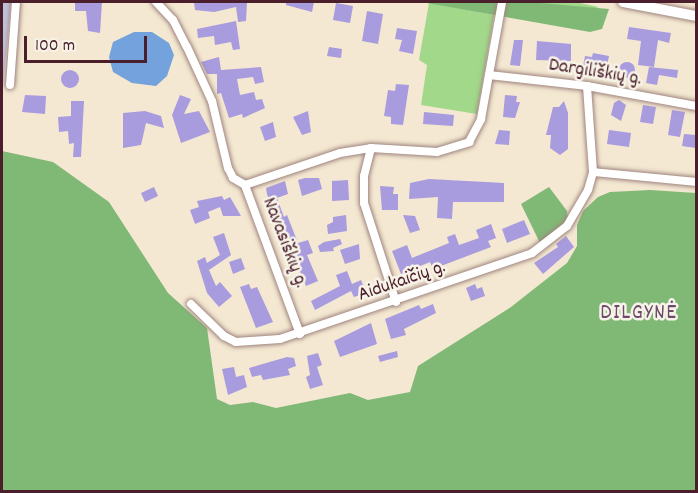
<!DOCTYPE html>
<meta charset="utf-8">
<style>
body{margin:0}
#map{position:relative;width:698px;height:493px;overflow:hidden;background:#f4e8d2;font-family:Dekko,sans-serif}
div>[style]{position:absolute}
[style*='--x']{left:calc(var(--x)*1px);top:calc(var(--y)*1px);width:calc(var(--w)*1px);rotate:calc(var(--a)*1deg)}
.industrial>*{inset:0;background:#c0c2dd}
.green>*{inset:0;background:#a1d88a}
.forest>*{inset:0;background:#80b876}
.water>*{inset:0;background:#73a2dc}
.building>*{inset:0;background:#a89bde}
.round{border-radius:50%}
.roads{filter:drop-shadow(0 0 2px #9f847e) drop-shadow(0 0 2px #9f847e)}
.minor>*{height:8px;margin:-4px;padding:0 4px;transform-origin:4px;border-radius:4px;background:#fff}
.major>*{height:10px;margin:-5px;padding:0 5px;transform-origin:5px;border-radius:5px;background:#fff}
span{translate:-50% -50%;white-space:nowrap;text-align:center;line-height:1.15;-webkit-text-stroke:5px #f7f3e8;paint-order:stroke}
.street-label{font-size:20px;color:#4a1f2b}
.quarter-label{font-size:22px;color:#6b4a6a;letter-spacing:1.5px}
.frame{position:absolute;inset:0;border:3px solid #4a1f2b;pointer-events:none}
.scale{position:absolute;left:24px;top:36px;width:123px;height:27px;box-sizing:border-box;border:3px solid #4a1f2b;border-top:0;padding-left:8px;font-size:18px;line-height:21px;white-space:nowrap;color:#4a1f2b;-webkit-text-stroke:4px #f7f3e8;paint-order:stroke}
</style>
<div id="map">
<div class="industrial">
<i style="clip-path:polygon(2px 2px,11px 2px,3px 86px,2px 86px)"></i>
</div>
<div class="green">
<i style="clip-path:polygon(529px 2px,575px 2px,599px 7px,591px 10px)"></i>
<i style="clip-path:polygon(429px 3px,494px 15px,477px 114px,421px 105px,427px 65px,419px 60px)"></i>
</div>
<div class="forest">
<i style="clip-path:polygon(421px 2px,529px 2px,609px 9px,602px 29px,590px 32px)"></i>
<i style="clip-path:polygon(2px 151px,53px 162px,109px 202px,168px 293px,207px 328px,217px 399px,230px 405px,253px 402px,276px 408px,350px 393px,368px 400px,410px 392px,418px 366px,511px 307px,567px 263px,577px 246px,577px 225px,583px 211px,598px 197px,610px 192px,650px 190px,696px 193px,696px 491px,2px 491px)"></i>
<i style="clip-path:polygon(549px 187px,567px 211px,568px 219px,540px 243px,521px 204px)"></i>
</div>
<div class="water">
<i style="clip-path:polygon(134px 32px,152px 32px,169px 43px,174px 55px,167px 76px,156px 86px,132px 83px,113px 72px,109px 57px,113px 42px)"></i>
</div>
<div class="building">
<i style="clip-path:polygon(75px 2px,102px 2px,100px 33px,88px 31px,86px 11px,75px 11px)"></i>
<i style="clip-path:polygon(194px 2px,247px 2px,246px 21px,238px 22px,236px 7px,214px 12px,195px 10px)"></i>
<i style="clip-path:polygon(286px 2px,314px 2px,312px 12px,286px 5px)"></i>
<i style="clip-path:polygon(336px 3px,353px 6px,350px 23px,333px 20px)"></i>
<i style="clip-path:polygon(367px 11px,383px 14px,378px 44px,362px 41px)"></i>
<i style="clip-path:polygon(236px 21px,240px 49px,233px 50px,231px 42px,215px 45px,214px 36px,198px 38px,197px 29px)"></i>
<i style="clip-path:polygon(629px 27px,671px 33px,669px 43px,658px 40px,654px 67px,638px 65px,641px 41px,627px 39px)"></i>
<i style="clip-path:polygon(397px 28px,417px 31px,413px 54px,399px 51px,402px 40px,395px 39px)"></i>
<i style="clip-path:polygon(514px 40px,523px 40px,520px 66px,510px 65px)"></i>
<i style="clip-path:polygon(537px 41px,571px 44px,571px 61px,536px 60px)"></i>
<i style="clip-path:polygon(329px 47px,342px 49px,341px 58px,327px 56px)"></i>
<i style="clip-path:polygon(593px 53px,609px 56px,606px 70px,592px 67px,591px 72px,582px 71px,585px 56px,592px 57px)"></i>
<i style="clip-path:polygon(219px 57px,221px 70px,261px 67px,264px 82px,255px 84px,253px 77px,237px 79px,240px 95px,254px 92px,256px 100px,262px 99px,265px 108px,243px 118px,242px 114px,229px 118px,221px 93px,217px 94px,217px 74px,207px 74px,201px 62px)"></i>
<i class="round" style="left:619px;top:62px;width:16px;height:16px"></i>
<i style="clip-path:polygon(649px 67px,678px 70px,677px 78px,659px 75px,657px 85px,646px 83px)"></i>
<i class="round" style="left:61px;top:70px;width:18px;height:18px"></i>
<i style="clip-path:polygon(396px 84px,409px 85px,403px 125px,391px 124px,391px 117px,384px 116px,388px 90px,395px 91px)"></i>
<i style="clip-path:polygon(25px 95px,46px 96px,45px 114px,22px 112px)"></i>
<i style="clip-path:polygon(180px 95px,191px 99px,184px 114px,199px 111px,210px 132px,181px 143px,172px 115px)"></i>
<i style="clip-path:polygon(505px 95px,517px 96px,516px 102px,520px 102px,515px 118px,503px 117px)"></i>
<i style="clip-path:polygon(619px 100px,626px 105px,621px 121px,611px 115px,614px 103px)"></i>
<i style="clip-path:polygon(71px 101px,84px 101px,81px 157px,73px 157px,74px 143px,69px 144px,68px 131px,59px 132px,58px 117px,71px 116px)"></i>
<i style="clip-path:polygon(564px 101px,568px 113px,568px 149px,560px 155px,550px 148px,551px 135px,546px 135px,553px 107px,559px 107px)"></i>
<i style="clip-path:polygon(643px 105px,656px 107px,653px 124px,640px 122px)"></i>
<i style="clip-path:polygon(672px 110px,685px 112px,680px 137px,668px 135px)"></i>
<i style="clip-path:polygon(145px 111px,161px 116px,164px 128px,146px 123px,141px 145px,123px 148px,123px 113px)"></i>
<i style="clip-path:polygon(308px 111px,311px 132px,302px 135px,293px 117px)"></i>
<i style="clip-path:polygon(424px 112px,454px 115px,453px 126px,423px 124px)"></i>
<i style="clip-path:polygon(273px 122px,276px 137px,265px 141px,260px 127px)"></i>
<i style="clip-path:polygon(499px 130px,510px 131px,509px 145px,495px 144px)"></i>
<i style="clip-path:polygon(609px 130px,631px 133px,629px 147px,607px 144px)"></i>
<i style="clip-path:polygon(684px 134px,696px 135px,696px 148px,682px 146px)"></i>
<i style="clip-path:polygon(305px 178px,319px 178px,322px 189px,302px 196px,298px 180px)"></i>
<i style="clip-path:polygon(429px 179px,504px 183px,504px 202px,453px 202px,452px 219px,437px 218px,438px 197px,409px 199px,410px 183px)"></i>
<i style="clip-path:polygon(348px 180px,349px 200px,332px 201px,332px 181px)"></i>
<i style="clip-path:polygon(285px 181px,288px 194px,277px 198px,284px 217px,287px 215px,298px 243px,308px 240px,313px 253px,307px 255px,318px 281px,306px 286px,295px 259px,290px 261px,267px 194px,266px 188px)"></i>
<i style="clip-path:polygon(380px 186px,394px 187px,393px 194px,398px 194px,398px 210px,382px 210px)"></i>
<i style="clip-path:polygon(154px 187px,158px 196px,145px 202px,141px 193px)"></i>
<i style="clip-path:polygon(222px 196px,224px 200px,230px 197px,241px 216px,223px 216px,220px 207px,208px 212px,210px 218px,195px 224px,190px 210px,199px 207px,197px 201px)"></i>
<i style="clip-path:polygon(346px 215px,347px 231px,328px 234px,327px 225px,333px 222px,333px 217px)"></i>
<i style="clip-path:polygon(403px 215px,415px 216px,420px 230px,410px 233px)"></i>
<i style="clip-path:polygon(524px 220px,530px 234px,507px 243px,502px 229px)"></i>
<i style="clip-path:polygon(491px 224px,496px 238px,488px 241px,491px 247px,433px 269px,430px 262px,401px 274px,392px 251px,407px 245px,412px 258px,449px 243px,447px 237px,455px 234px,459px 245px,479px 238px,476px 230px)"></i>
<i style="clip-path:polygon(224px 233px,231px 255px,209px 270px,216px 286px,220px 282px,232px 296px,219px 307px,207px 293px,197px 261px,205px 257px,207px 263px,220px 255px,213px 237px)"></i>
<i style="clip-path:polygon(566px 236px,574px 247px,543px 274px,534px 263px,558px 247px,556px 244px)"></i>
<i style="clip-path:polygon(340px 239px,342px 244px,333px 248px,334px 251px,320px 252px,318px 246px,324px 242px)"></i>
<i style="clip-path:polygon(359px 244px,360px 259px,345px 264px,340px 250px)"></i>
<i style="clip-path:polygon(241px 258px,245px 269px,233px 274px,229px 262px)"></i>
<i style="clip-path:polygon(347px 271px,352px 284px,361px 280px,366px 293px,354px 297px,351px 291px,315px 310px,311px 301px,340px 286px,336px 275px)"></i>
<i style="clip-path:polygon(249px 284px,251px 289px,257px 287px,273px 322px,256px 328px,240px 287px)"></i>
<i style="clip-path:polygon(475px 284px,477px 289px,482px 287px,485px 296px,471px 301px,466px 288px)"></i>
<i style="clip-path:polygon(433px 304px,436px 313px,404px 329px,406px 335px,391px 339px,385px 319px,419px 305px,421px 309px)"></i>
<i style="clip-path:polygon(371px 323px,377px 344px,340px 357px,334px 341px)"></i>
<i style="clip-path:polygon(397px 351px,398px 357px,380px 362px,378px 356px)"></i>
<i style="clip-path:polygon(318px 353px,322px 365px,317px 367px,323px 385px,310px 389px,306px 377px,310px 375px,307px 356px)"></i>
<i style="clip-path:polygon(287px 357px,294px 358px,296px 366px,288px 369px,290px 375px,263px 380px,261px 375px,252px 377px,249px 368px)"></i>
<i style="clip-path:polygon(234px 367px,236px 377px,244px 375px,247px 387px,228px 395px,222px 369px)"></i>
</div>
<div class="roads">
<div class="minor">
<i style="--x:156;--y:2;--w:25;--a:47"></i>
<i style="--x:173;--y:20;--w:30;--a:63"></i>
<i style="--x:187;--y:47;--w:60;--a:65.2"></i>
<i style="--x:212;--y:101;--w:69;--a:76.6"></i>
<i style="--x:228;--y:168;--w:11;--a:63"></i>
<i style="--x:233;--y:178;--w:14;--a:30"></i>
<i style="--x:489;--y:75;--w:99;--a:6.4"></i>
<i style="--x:587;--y:86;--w:111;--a:10.4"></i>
<i style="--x:10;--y:85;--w:83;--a:-85.9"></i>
<i style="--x:371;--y:148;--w:29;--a:104"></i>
<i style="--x:364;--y:176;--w:27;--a:90"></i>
<i style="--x:364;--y:203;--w:104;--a:72.1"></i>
<i style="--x:593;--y:172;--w:103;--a:5.5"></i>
<i style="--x:191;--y:304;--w:46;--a:44.1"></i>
<i style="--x:224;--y:336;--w:13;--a:27"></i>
<i style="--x:236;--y:342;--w:44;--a:-3.9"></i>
<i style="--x:280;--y:339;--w:266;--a:-18.8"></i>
<i style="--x:532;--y:253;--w:44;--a:-37.6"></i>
<i style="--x:567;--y:226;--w:42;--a:-59.7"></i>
<i style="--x:588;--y:190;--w:19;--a:-74"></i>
<i style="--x:593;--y:172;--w:86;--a:-94"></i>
<i style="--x:300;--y:334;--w:159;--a:-110.3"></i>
<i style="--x:245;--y:185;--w:100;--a:-18.6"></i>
<i style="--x:340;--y:153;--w:31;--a:-9"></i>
<i style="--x:371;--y:148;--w:66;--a:3.5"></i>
<i style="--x:437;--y:152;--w:34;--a:-17"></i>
<i style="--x:469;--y:142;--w:26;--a:-62"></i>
<i style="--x:481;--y:119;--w:119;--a:-79.8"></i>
</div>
<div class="major">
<i style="--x:623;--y:2;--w:74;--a:10.9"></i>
</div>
</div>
<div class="street-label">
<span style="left:595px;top:73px;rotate:9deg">Dargiliškių g.</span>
<span style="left:284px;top:243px;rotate:69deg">Navasiškių g.</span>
<span style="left:402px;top:282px;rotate:-19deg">Aidukaičių g.</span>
</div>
<div class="quarter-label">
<span style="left:639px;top:314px">DILGYNĖ</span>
</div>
<div class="frame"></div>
<div class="scale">100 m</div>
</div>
